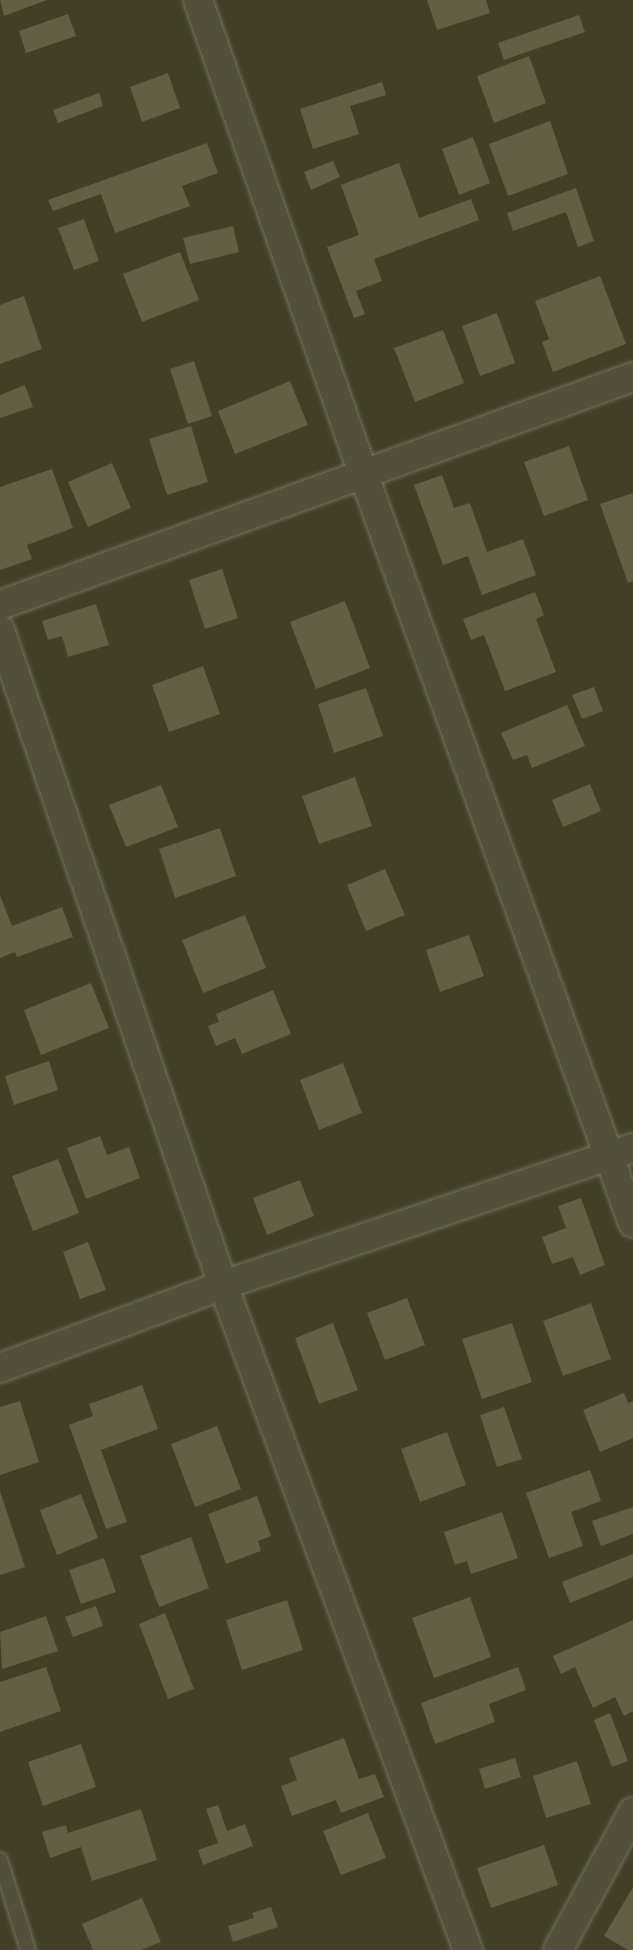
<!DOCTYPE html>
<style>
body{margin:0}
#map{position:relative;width:633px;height:1950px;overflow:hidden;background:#423f28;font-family:"PT Sans",sans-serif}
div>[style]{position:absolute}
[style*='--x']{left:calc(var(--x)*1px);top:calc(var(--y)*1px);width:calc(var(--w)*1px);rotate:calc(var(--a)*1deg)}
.building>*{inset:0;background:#615f44}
.roads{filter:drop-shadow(0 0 2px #72705d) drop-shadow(0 0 2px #72705d)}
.service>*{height:14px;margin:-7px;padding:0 7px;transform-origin:7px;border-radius:7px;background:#52503c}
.minor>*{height:28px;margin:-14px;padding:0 14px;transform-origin:14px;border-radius:14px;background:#52503c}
span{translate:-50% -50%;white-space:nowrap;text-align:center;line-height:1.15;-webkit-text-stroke:5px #373521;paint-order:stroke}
</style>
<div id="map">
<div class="building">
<i style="clip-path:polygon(0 0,47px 0,4px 16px)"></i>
<i style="clip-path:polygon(427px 0,486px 0,490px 13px,437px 30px)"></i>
<i style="clip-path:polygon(68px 14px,76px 36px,26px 53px,19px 31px)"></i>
<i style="clip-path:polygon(579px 15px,585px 32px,504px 60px,498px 43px)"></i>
<i style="clip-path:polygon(529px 56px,546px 103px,494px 123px,477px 76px)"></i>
<i style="clip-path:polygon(168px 73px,180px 108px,142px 122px,130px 87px)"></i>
<i style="clip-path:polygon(382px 82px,386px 95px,350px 106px,359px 134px,313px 149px,300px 109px)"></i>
<i style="clip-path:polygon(99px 93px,103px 106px,58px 123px,53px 110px)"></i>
<i style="clip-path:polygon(550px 121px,568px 174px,508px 196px,489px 144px)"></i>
<i style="clip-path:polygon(473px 137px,490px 183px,459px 195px,442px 149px)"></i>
<i style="clip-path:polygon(207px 143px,218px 173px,182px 186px,190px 206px,115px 233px,101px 194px,53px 211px,48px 200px)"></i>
<i style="clip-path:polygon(333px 161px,340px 177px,311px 190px,304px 172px)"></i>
<i style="clip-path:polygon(399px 163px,419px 218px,471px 199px,479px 220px,374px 259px,382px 281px,356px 291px,365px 314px,354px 318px,327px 247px,359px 235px,341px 185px)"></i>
<i style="clip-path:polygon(576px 188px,594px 241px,578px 247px,566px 212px,513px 231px,507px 213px)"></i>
<i style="clip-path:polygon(84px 219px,99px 261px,74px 270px,58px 228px)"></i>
<i style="clip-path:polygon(233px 226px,239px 252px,190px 264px,183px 238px)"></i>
<i style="clip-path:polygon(180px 252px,199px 300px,142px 322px,123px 274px)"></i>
<i style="clip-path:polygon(600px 276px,626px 344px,553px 372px,542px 342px,549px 339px,535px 301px)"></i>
<i style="clip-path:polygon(24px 296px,42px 349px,0 364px,0 305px)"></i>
<i style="clip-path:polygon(497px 313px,515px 363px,480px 376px,462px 326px)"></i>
<i style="clip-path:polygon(443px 330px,464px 383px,415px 402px,394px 348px)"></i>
<i style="clip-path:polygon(194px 361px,212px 416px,188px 424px,170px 369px)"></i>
<i style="clip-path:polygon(290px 381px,308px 425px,235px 454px,218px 411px)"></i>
<i style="clip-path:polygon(25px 385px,33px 407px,0 418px,0 395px)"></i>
<i style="clip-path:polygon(191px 426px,208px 482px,167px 495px,149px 439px)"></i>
<i style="clip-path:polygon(569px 446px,588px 500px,544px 516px,524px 462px)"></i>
<i style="clip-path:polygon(112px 463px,131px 508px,88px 527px,68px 482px)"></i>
<i style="clip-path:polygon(52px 469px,73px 528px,27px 545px,32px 559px,0 570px,0 487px)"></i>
<i style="clip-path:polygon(442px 475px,454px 508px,470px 503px,487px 552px,523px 539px,536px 575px,482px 595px,468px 556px,443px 565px,414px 485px)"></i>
<i style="clip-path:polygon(633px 493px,633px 581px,628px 583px,600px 504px)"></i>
<i style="clip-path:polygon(222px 569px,238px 618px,205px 629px,189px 580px)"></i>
<i style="clip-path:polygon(535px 592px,544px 615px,536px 619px,556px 672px,505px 691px,484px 635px,471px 640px,463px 619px)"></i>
<i style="clip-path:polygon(345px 601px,370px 668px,316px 689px,290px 622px)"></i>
<i style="clip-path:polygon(96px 604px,109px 645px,68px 657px,62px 636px,48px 640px,42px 621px)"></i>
<i style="clip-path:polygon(203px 666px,220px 714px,169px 732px,152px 685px)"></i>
<i style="clip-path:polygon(594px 687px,603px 711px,582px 719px,572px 695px)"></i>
<i style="clip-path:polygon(366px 688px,383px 736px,334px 753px,318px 704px)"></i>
<i style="clip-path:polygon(567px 705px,585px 746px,532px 768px,527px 755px,513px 760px,501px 733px)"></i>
<i style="clip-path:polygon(355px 777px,372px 826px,319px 844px,302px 796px)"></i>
<i style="clip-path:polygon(590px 784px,601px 811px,563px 827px,552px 800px)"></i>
<i style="clip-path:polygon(161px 785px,178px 827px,126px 847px,109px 805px)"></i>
<i style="clip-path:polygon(220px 828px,236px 876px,175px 898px,159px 849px)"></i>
<i style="clip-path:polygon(385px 869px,405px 915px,366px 931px,347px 885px)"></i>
<i style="clip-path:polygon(0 895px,12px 926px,62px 907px,73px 937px,17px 957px,15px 952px,0 958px)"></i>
<i style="clip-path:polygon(245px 915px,266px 968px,203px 993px,182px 940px)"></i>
<i style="clip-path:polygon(469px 935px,484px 976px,440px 992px,426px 950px)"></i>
<i style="clip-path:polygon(91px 983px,109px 1028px,41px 1055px,24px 1010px)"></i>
<i style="clip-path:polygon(273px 990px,291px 1034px,242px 1054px,235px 1038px,216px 1046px,208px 1026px,219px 1022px,216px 1014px)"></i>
<i style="clip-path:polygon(49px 1061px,58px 1090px,14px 1105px,5px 1076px)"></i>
<i style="clip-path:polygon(343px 1063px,362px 1113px,319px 1130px,300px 1080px)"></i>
<i style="clip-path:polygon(100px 1136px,107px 1155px,129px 1147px,140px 1178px,86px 1199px,67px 1148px)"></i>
<i style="clip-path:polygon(58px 1159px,79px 1213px,33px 1231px,12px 1176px)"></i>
<i style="clip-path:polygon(300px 1180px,314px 1216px,267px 1235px,253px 1198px)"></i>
<i style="clip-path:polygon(581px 1198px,605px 1265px,580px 1275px,573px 1257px,552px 1264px,542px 1237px,566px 1228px,558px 1206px)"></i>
<i style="clip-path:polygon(88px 1242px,106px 1290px,80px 1299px,63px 1252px)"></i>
<i style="clip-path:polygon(407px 1298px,425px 1345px,385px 1360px,367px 1313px)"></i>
<i style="clip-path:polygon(591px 1303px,611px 1359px,563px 1376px,543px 1321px)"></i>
<i style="clip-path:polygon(333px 1323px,358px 1390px,319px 1404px,295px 1338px)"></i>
<i style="clip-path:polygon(512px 1323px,532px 1382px,482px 1399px,462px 1339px)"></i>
<i style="clip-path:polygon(142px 1385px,158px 1429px,101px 1450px,127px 1522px,106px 1529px,69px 1425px,93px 1416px,89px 1404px)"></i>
<i style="clip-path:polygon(624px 1393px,628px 1403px,633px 1401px,633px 1438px,600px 1452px,583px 1410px)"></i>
<i style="clip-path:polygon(20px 1401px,39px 1462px,0 1475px,0 1407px)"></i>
<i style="clip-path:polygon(504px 1407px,522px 1459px,497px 1467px,480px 1415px)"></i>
<i style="clip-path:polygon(217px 1426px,241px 1489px,195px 1507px,171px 1444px)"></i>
<i style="clip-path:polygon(447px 1432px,466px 1485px,420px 1502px,401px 1449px)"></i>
<i style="clip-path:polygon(590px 1470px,601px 1501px,571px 1512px,583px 1546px,549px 1558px,526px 1493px)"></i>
<i style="clip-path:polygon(0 1491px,25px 1567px,0 1575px)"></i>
<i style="clip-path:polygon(81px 1494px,98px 1538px,57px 1555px,40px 1510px)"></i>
<i style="clip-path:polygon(257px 1496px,271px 1536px,258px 1541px,261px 1551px,226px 1564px,208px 1514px)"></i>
<i style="clip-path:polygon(633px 1507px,633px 1534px,601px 1546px,592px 1521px)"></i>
<i style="clip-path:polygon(502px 1512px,518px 1558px,471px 1574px,467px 1561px,455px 1565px,444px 1532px)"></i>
<i style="clip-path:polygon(191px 1537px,209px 1588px,159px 1607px,140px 1556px)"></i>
<i style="clip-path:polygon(633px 1554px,633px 1577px,570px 1603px,562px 1582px)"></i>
<i style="clip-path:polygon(104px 1558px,116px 1592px,81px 1604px,69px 1570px)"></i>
<i style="clip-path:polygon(470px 1597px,491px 1657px,434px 1678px,412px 1618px)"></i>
<i style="clip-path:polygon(287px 1600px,303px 1650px,242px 1670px,226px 1620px)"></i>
<i style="clip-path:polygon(96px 1606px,103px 1626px,73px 1637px,65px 1617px)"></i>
<i style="clip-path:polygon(165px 1613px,194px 1689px,168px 1699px,139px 1624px)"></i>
<i style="clip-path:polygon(46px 1616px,58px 1651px,2px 1669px,0 1632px)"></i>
<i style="clip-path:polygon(633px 1620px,633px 1711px,624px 1716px,615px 1697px,593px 1708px,575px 1667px,561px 1674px,553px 1656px)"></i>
<i style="clip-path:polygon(46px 1667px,61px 1711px,0 1732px,0 1682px)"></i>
<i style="clip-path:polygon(518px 1667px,526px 1690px,489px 1704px,495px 1722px,435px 1744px,421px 1703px)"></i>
<i style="clip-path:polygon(610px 1713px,628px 1761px,612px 1767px,594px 1720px)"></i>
<i style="clip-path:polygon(344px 1738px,359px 1779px,375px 1774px,384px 1797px,341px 1813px,336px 1800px,292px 1816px,281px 1786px,297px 1780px,289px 1758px)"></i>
<i style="clip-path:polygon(81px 1744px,96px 1787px,43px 1806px,28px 1762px)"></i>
<i style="clip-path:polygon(515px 1758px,521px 1777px,485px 1789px,479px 1769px)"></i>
<i style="clip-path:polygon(577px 1761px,591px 1804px,546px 1818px,533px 1776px)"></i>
<i style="clip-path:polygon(218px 1805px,227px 1831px,245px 1824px,253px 1846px,203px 1865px,198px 1850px,218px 1843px,206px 1809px)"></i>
<i style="clip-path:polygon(141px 1809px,157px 1860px,92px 1881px,81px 1847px,50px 1858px,42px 1832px,66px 1825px,68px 1833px)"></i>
<i style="clip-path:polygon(368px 1813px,386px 1858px,341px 1875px,323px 1831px)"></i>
<i style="clip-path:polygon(544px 1845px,558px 1885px,491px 1908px,477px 1868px)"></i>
<i style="clip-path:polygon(633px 1887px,633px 1950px,628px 1950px,604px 1936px)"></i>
<i style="clip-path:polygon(142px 1898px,161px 1942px,141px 1950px,93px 1950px,82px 1924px)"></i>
<i style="clip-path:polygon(271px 1907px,278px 1927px,233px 1942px,228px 1926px,254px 1918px,252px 1913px)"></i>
</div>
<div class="roads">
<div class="service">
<i style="--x:0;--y:1860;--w:94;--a:72.7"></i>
</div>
<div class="minor">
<i style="--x:198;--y:0;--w:504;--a:70.77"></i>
<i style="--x:364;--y:476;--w:794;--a:70.2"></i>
<i style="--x:0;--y:605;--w:673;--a:-19.81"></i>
<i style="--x:0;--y:630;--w:692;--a:71.2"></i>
<i style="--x:223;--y:1285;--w:709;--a:69.78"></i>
<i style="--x:0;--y:1368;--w:238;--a:-20.4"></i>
<i style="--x:223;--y:1285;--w:432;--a:-18.5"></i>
<i style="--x:558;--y:1950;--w:157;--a:-61.5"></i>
</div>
</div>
</div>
